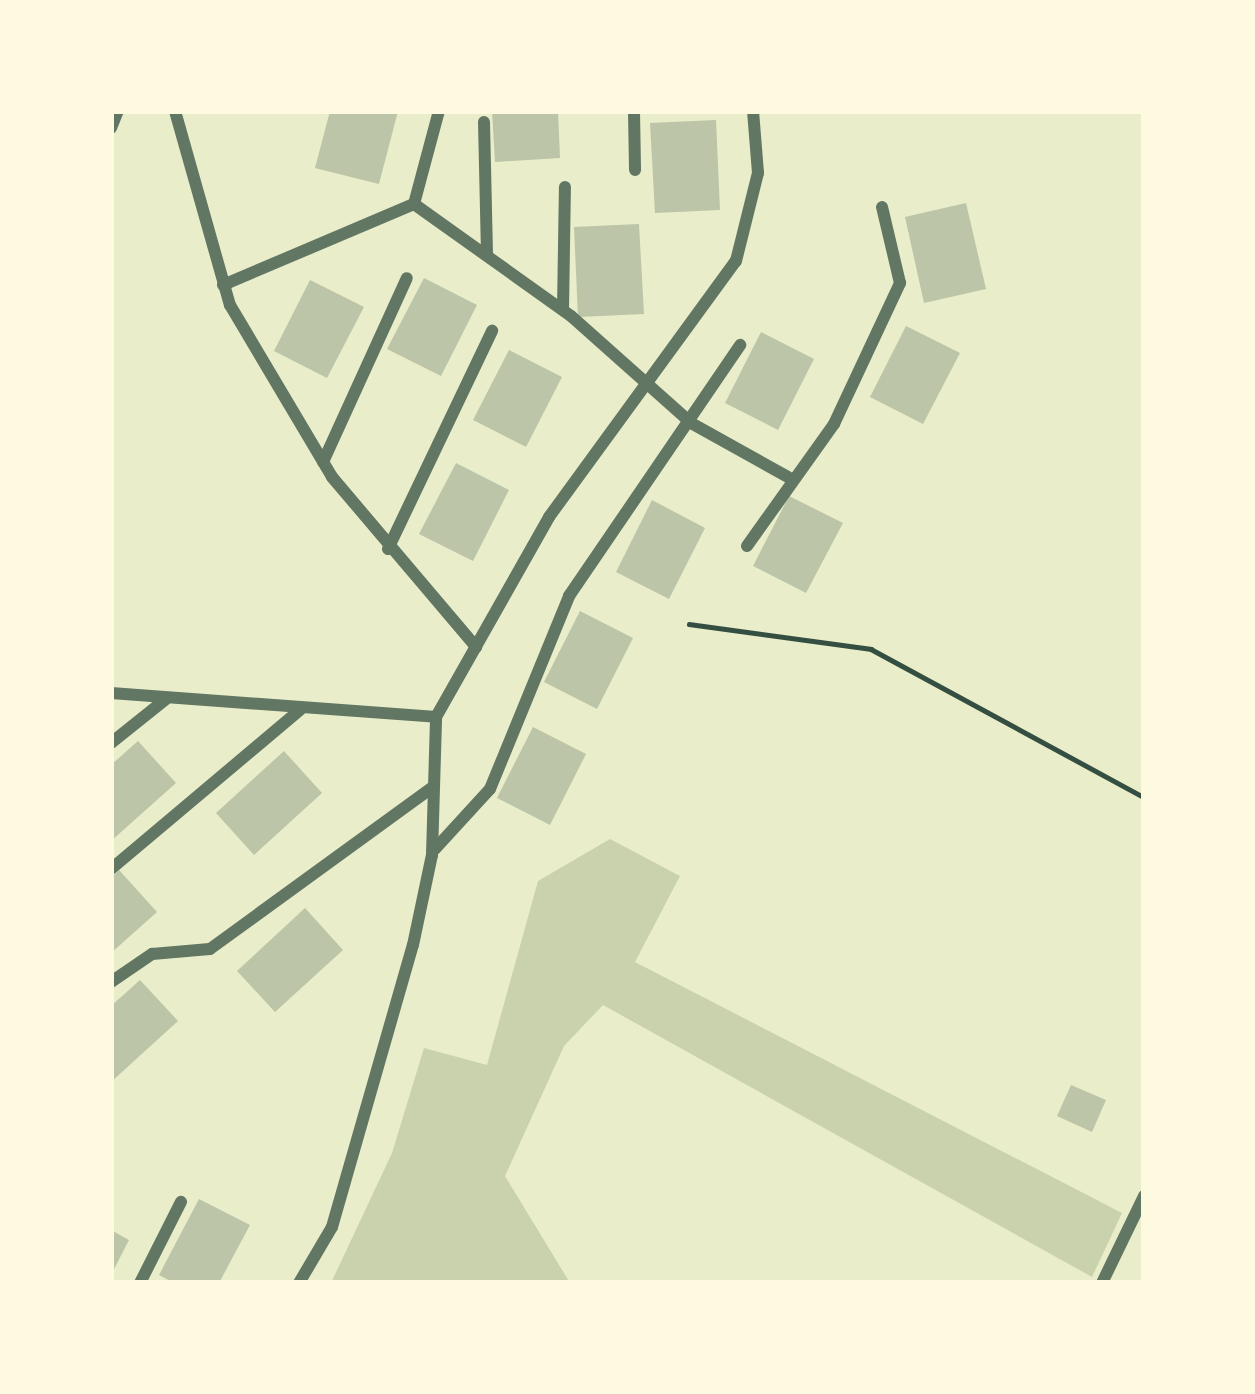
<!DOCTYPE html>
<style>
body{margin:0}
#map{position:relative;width:1255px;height:1394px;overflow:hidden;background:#e9edc9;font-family:"Titillium Web",sans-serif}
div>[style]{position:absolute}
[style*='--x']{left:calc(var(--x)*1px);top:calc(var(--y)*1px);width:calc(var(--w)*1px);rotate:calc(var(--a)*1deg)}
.green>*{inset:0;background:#cad2ad}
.building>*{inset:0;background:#bcc5a7}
.path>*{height:4.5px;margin:-2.25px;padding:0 2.25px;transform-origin:2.25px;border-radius:2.25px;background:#344e41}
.minor>*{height:12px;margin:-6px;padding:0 6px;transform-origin:6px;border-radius:6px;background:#617663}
span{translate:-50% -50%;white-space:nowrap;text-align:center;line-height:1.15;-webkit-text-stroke:9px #fefae0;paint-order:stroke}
.frame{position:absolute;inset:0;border:114px solid #fefae0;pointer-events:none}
</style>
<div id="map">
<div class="green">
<i style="clip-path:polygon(610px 839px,680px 876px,635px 962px,1122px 1213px,1092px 1277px,603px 1005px,564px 1046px,505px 1176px,570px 1283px,331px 1283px,392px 1153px,424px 1048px,487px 1065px,538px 881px)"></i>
</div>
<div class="building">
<i style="clip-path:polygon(330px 111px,398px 111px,379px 184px,315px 168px)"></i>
<i style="clip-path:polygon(492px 111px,558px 111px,560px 158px,495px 162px)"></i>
<i style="clip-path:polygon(716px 120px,720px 210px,655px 213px,650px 123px)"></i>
<i style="clip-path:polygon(966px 203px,986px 289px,924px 303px,905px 217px)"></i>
<i style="clip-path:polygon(639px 224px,644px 314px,578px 317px,574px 227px)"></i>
<i style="clip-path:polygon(424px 278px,477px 305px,441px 376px,387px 349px)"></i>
<i style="clip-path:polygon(310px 280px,364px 307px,327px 378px,274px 351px)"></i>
<i style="clip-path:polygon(906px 326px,960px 353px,923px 424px,870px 397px)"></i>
<i style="clip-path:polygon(761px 332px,814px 359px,778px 430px,725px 403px)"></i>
<i style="clip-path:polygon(509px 350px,562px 377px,526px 447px,473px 420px)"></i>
<i style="clip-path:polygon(456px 463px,509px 490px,473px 561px,419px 534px)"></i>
<i style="clip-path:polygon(789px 496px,843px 523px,806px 593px,753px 566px)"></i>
<i style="clip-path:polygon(652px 500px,705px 528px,669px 599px,616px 572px)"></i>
<i style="clip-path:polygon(580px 611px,633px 638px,597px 709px,544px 682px)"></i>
<i style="clip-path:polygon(533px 727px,586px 754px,550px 825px,497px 798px)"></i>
<i style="clip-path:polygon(138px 741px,176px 783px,111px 841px,111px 765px)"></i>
<i style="clip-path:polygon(284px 751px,322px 793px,254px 855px,216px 813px)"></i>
<i style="clip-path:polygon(119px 870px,157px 912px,111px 953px,111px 878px)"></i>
<i style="clip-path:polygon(305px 908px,343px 950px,275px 1012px,237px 971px)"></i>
<i style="clip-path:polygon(140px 980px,178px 1021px,111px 1082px,111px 1006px)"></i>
<i style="clip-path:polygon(1071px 1085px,1106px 1100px,1092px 1132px,1057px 1116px)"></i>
<i style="clip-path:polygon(199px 1199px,250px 1225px,219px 1283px,174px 1283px,159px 1275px)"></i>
<i style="clip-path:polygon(111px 1230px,129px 1240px,111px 1275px)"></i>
</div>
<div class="path">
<i style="--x:689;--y:624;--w:184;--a:7.8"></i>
<i style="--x:871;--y:649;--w:311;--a:28.5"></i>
</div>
<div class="minor">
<i style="--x:175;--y:111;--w:202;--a:74.2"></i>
<i style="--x:230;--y:305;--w:200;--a:59.3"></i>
<i style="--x:332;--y:477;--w:223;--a:49.7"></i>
<i style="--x:634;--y:111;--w:59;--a:89"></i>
<i style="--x:484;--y:122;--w:131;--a:88.7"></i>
<i style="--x:111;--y:128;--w:18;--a:-68"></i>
<i style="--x:414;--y:204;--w:193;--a:35.5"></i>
<i style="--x:571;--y:316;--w:161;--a:41.7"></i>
<i style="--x:691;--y:423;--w:111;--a:29.1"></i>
<i style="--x:223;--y:285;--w:207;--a:-23"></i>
<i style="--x:414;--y:204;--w:96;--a:-75"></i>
<i style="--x:563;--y:310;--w:123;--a:-89.1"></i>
<i style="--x:323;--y:462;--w:202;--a:-65.5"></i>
<i style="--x:747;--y:546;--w:150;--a:-54.5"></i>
<i style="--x:834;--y:424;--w:156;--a:-64.9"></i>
<i style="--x:900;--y:283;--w:78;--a:-103.3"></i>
<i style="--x:388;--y:549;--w:242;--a:-64.5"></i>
<i style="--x:111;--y:693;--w:326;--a:4.2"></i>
<i style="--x:111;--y:743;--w:70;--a:-38.7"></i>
<i style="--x:435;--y:849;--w:81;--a:-47.5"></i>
<i style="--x:490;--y:789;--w:209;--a:-67.7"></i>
<i style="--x:569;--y:596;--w:304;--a:-55.7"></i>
<i style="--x:111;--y:869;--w:247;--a:-40.1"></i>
<i style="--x:111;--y:982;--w:50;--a:-34.3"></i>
<i style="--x:152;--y:954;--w:58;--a:-4.9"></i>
<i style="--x:210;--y:949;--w:277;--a:-36"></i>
<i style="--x:140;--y:1283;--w:91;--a:-63.2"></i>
<i style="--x:299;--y:1283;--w:65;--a:-59.5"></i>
<i style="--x:332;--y:1227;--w:293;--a:-74"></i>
<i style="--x:413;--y:945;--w:92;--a:-78.1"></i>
<i style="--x:432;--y:855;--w:138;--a:-88.3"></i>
<i style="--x:436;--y:717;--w:230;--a:-60.5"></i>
<i style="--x:549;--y:517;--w:317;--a:-53.9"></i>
<i style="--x:736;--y:261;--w:91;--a:-76"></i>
<i style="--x:758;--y:173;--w:62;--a:-94.6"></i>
<i style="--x:1102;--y:1283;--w:97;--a:-64.2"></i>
</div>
<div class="frame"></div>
</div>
